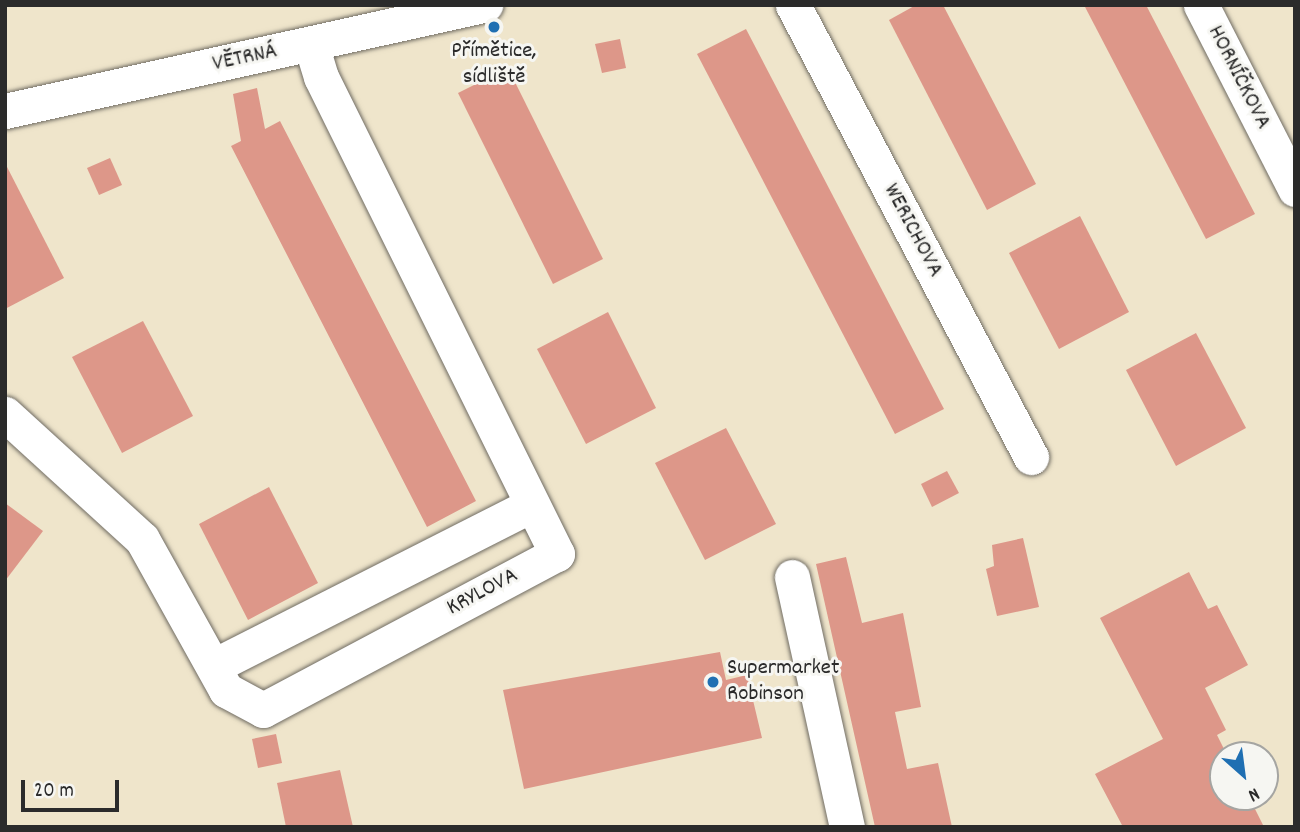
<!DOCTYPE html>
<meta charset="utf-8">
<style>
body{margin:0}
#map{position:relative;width:1300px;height:832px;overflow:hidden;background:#efe5cb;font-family:Dekko,sans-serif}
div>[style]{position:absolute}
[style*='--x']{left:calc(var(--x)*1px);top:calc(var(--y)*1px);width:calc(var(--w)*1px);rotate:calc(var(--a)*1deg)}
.building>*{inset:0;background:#dd9789}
.roads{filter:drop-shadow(0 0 2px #706c63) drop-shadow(0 0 2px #706c63)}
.street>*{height:35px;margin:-17.5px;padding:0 17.5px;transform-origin:17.5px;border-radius:17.5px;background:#fff}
.dots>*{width:19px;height:19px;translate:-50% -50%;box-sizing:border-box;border:4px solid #f6f6f2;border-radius:50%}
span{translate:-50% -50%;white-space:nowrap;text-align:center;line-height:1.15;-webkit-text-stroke:6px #f6f6f2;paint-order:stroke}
.poi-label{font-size:23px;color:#2b2b2b}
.left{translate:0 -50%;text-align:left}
.street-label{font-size:23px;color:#2b2b2b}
.frame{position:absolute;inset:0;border:7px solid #2b2b2b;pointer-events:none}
.north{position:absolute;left:1209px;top:741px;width:70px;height:70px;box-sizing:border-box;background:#f6f6f2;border:2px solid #a5a5a2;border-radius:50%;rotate:152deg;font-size:19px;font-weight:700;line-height:28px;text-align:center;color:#2b2b2b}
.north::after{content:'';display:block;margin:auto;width:24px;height:32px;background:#1f6fb2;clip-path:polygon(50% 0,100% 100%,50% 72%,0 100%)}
.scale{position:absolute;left:21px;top:780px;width:98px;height:32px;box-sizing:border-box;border:4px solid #2b2b2b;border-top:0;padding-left:9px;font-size:21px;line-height:24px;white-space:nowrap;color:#2b2b2b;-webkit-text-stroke:5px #f6f6f2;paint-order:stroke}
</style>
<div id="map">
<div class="building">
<i style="clip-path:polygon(916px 5px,943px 5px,1036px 184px,987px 210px,889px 20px)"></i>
<i style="clip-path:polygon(1084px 5px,1146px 5px,1255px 214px,1206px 239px)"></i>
<i style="clip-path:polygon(746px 29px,944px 409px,895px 434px,697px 54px)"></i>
<i style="clip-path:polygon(620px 39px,626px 68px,602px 73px,595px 44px)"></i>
<i style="clip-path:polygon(508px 68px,603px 259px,553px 284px,458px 93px)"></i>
<i style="clip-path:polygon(257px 88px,265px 129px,280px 121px,476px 501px,427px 527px,231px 146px,241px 141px,233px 94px)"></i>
<i style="clip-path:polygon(110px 158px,122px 185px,99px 195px,87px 168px)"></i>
<i style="clip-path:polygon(5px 163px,64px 278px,5px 309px)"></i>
<i style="clip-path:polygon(1080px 216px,1129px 312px,1059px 349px,1009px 253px)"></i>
<i style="clip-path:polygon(608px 312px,656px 408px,586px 444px,537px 349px)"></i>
<i style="clip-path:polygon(143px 321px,193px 416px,122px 453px,72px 357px)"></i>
<i style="clip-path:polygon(1196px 333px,1246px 428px,1176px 466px,1126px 370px)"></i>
<i style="clip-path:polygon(726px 428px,776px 524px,705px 560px,655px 463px)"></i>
<i style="clip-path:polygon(947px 471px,959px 493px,932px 507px,921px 484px)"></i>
<i style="clip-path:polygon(269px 487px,318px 583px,248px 620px,199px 524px)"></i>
<i style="clip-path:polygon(5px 503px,43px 531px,5px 581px)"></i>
<i style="clip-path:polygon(1023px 538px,1039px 607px,997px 616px,986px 569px,994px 566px,992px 545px)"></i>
<i style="clip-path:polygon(846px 557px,862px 623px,903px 613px,921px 707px,895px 712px,907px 769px,938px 763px,952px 827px,875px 827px,816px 564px)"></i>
<i style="clip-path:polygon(1189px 572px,1208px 609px,1217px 605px,1248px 665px,1205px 688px,1226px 730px,1217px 735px,1227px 755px,1223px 797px,1249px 797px,1264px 827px,1123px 827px,1095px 774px,1163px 739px,1100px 618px)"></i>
<i style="clip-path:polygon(720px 652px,726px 680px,747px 675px,762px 738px,524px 789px,503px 690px)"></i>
<i style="clip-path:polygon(276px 734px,282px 763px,258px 768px,252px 739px)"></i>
<i style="clip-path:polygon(340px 770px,353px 827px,286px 827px,277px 783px)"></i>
</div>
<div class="roads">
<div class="street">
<i style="--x:793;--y:5;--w:511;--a:62.23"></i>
<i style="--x:1201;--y:5;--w:207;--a:62.9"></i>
<i style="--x:5;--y:111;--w:492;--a:-12.5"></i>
<i style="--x:5;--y:414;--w:185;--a:42.4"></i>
<i style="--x:142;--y:539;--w:173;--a:60.9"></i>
<i style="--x:226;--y:690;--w:42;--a:28.4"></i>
<i style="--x:263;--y:710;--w:333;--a:-28"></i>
<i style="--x:557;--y:554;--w:532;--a:-116.32"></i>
<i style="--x:321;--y:77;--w:34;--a:-107"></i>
<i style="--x:792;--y:577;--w:256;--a:77.6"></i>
<i style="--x:214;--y:666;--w:356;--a:-26.9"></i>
</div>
</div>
<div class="dots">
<i style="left:494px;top:27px;background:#1f6fb2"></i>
<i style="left:713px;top:682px;background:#1f6fb2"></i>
</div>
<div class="poi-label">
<span style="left:494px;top:65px">Přímětice,<br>sídliště</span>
<span class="left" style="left:727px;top:682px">Supermarket<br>Robinson</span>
</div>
<div class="street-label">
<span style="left:245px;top:59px;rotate:-12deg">VĚTRNÁ</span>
<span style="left:1238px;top:78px;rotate:63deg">HORNÍČKOVA</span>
<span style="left:912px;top:231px;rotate:62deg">WERICHOVA</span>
<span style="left:483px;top:593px;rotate:-28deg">KRYLOVA</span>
</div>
<div class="frame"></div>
<div class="north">N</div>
<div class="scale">20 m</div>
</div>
